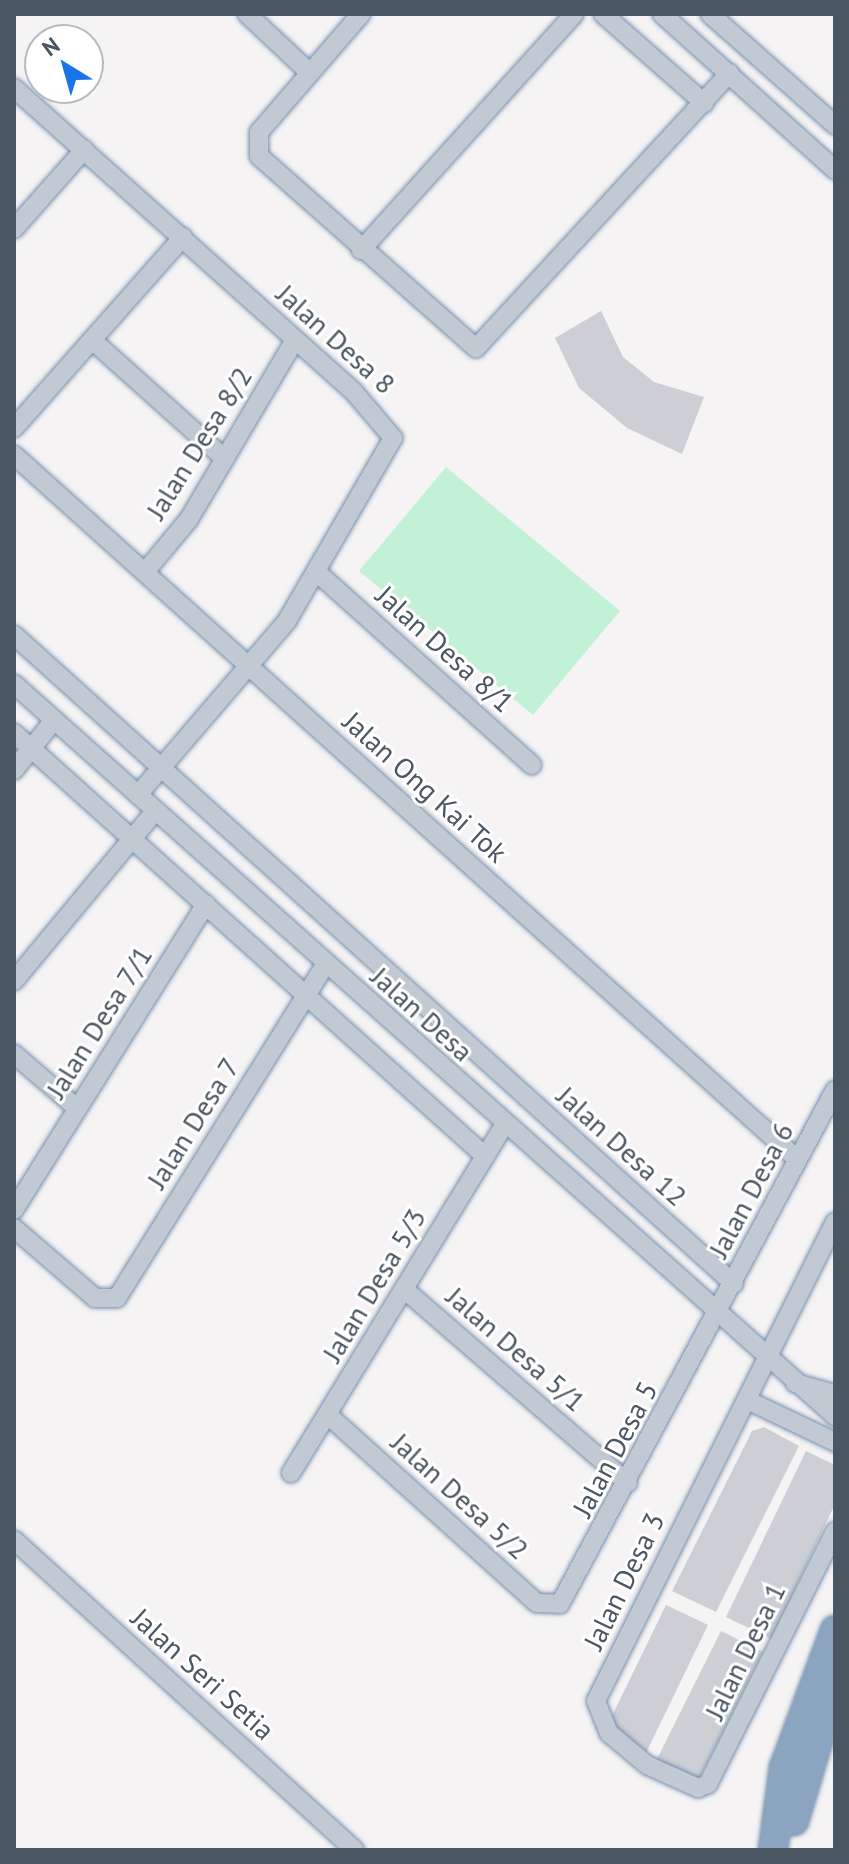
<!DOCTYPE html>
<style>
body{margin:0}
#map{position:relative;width:849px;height:1864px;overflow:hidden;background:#f5f3f3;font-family:"PT Sans",sans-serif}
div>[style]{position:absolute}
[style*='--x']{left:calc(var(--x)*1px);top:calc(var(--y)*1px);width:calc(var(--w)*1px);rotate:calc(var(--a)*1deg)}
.green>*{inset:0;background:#c3f1d5}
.building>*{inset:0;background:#cdcfd5}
.roads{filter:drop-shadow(0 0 2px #7690ad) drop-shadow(0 0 2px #7690ad)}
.minor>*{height:18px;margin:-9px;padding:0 9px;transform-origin:9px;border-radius:9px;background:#c1cad2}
.highway>*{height:28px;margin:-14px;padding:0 14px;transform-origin:14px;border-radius:14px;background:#8ba5c1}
span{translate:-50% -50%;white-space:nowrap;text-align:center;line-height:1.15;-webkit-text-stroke:6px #fff;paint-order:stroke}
.street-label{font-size:28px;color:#4a5661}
.frame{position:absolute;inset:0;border:16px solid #4a5661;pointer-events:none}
.north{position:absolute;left:24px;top:24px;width:80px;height:80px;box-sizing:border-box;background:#fff;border:2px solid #b7bbc0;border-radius:50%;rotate:323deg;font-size:22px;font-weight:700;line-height:32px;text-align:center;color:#4a5661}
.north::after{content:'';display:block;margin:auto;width:28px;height:36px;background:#1a73e8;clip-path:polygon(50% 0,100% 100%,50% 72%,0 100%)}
</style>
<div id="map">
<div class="green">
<i style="clip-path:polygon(446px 467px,620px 611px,533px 715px,359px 571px)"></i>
</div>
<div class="building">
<i style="clip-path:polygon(601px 311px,623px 357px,654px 382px,704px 397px,682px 454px,627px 428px,579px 388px,555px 338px)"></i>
<i style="clip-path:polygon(764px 1427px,799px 1446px,716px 1612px,672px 1591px,752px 1431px)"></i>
<i style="clip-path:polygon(806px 1451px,835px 1465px,835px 1504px,771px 1639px,726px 1617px)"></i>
<i style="clip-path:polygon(666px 1605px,708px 1625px,646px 1753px,609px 1722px)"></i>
<i style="clip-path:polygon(721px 1631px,763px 1652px,698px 1781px,656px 1761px)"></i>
</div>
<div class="roads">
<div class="minor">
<i style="--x:247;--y:14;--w:85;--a:43.1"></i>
<i style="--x:361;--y:14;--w:156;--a:130.8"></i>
<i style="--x:259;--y:132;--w:24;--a:90"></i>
<i style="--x:259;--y:156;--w:290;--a:41.5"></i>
<i style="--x:476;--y:348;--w:374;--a:-47.3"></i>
<i style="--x:603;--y:14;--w:135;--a:41.4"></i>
<i style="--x:662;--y:14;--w:233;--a:42"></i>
<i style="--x:710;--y:14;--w:167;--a:41.6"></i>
<i style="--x:14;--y:88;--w:455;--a:41.8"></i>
<i style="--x:353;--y:391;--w:62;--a:49.6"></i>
<i style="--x:393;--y:438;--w:211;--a:120.1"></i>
<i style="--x:287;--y:621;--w:229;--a:130.6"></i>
<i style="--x:14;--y:229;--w:106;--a:-48.5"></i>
<i style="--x:361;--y:250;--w:318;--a:-47.9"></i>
<i style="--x:92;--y:340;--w:178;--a:41.8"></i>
<i style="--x:14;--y:428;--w:255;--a:-48.5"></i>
<i style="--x:14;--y:455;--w:1054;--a:41.96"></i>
<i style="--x:145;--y:572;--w:69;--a:-50.3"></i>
<i style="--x:189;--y:519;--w:208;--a:-59.4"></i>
<i style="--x:319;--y:574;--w:286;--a:41.9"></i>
<i style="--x:14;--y:635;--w:969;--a:42.03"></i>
<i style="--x:14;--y:684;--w:1100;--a:41.72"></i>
<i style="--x:14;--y:733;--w:633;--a:41.93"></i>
<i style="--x:14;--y:770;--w:64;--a:-51.3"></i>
<i style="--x:14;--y:981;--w:221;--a:-50.3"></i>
<i style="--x:14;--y:1054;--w:84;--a:40.7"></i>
<i style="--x:14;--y:1210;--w:361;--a:-57.9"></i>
<i style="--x:835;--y:1222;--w:535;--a:116.52"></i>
<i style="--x:596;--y:1701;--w:35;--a:68"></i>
<i style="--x:609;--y:1733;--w:50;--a:40.1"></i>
<i style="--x:647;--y:1765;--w:56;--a:24.3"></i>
<i style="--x:698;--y:1788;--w:11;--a:-22"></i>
<i style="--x:708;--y:1784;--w:283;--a:-63.3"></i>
<i style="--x:14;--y:1228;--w:107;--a:40.8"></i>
<i style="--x:95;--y:1298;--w:22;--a:0"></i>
<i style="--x:117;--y:1298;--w:394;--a:-58"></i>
<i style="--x:404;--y:1289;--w:296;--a:40.9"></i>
<i style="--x:795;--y:1383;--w:41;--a:15.4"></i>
<i style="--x:747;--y:1400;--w:98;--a:25.5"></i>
<i style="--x:328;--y:1415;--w:281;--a:42"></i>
<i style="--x:537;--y:1603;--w:23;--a:2"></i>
<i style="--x:560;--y:1604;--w:583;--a:-61.85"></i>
<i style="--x:291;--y:1473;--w:408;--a:-58.5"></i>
<i style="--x:14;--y:1540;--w:461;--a:42.3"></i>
</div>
<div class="highway">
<i style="--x:794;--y:1821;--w:143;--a:-73.3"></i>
<i style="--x:773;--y:1850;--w:83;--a:-82.4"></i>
<i style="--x:784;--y:1768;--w:147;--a:-69.7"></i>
</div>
</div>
<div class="street-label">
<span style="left:336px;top:339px;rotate:42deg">Jalan Desa 8</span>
<span style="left:199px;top:443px;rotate:-58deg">Jalan Desa 8/2</span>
<span style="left:445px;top:649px;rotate:42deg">Jalan Desa 8/1</span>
<span style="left:425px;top:787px;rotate:42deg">Jalan Ong Kai Tok</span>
<span style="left:422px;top:1014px;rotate:42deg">Jalan Desa</span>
<span style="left:99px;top:1022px;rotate:-58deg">Jalan Desa 7/1</span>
<span style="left:193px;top:1123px;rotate:-58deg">Jalan Desa 7</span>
<span style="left:622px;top:1146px;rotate:42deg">Jalan Desa 12</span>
<span style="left:751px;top:1190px;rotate:-62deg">Jalan Desa 6</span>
<span style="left:374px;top:1285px;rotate:-59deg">Jalan Desa 5/3</span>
<span style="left:516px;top:1349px;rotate:41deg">Jalan Desa 5/1</span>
<span style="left:615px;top:1449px;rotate:-62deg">Jalan Desa 5</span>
<span style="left:460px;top:1496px;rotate:42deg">Jalan Desa 5/2</span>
<span style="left:624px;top:1581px;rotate:-64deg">Jalan Desa 3</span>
<span style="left:745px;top:1651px;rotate:-64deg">Jalan Desa 1</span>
<span style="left:203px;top:1674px;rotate:42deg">Jalan Seri Setia</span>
</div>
<div class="frame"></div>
<div class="north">N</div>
</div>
